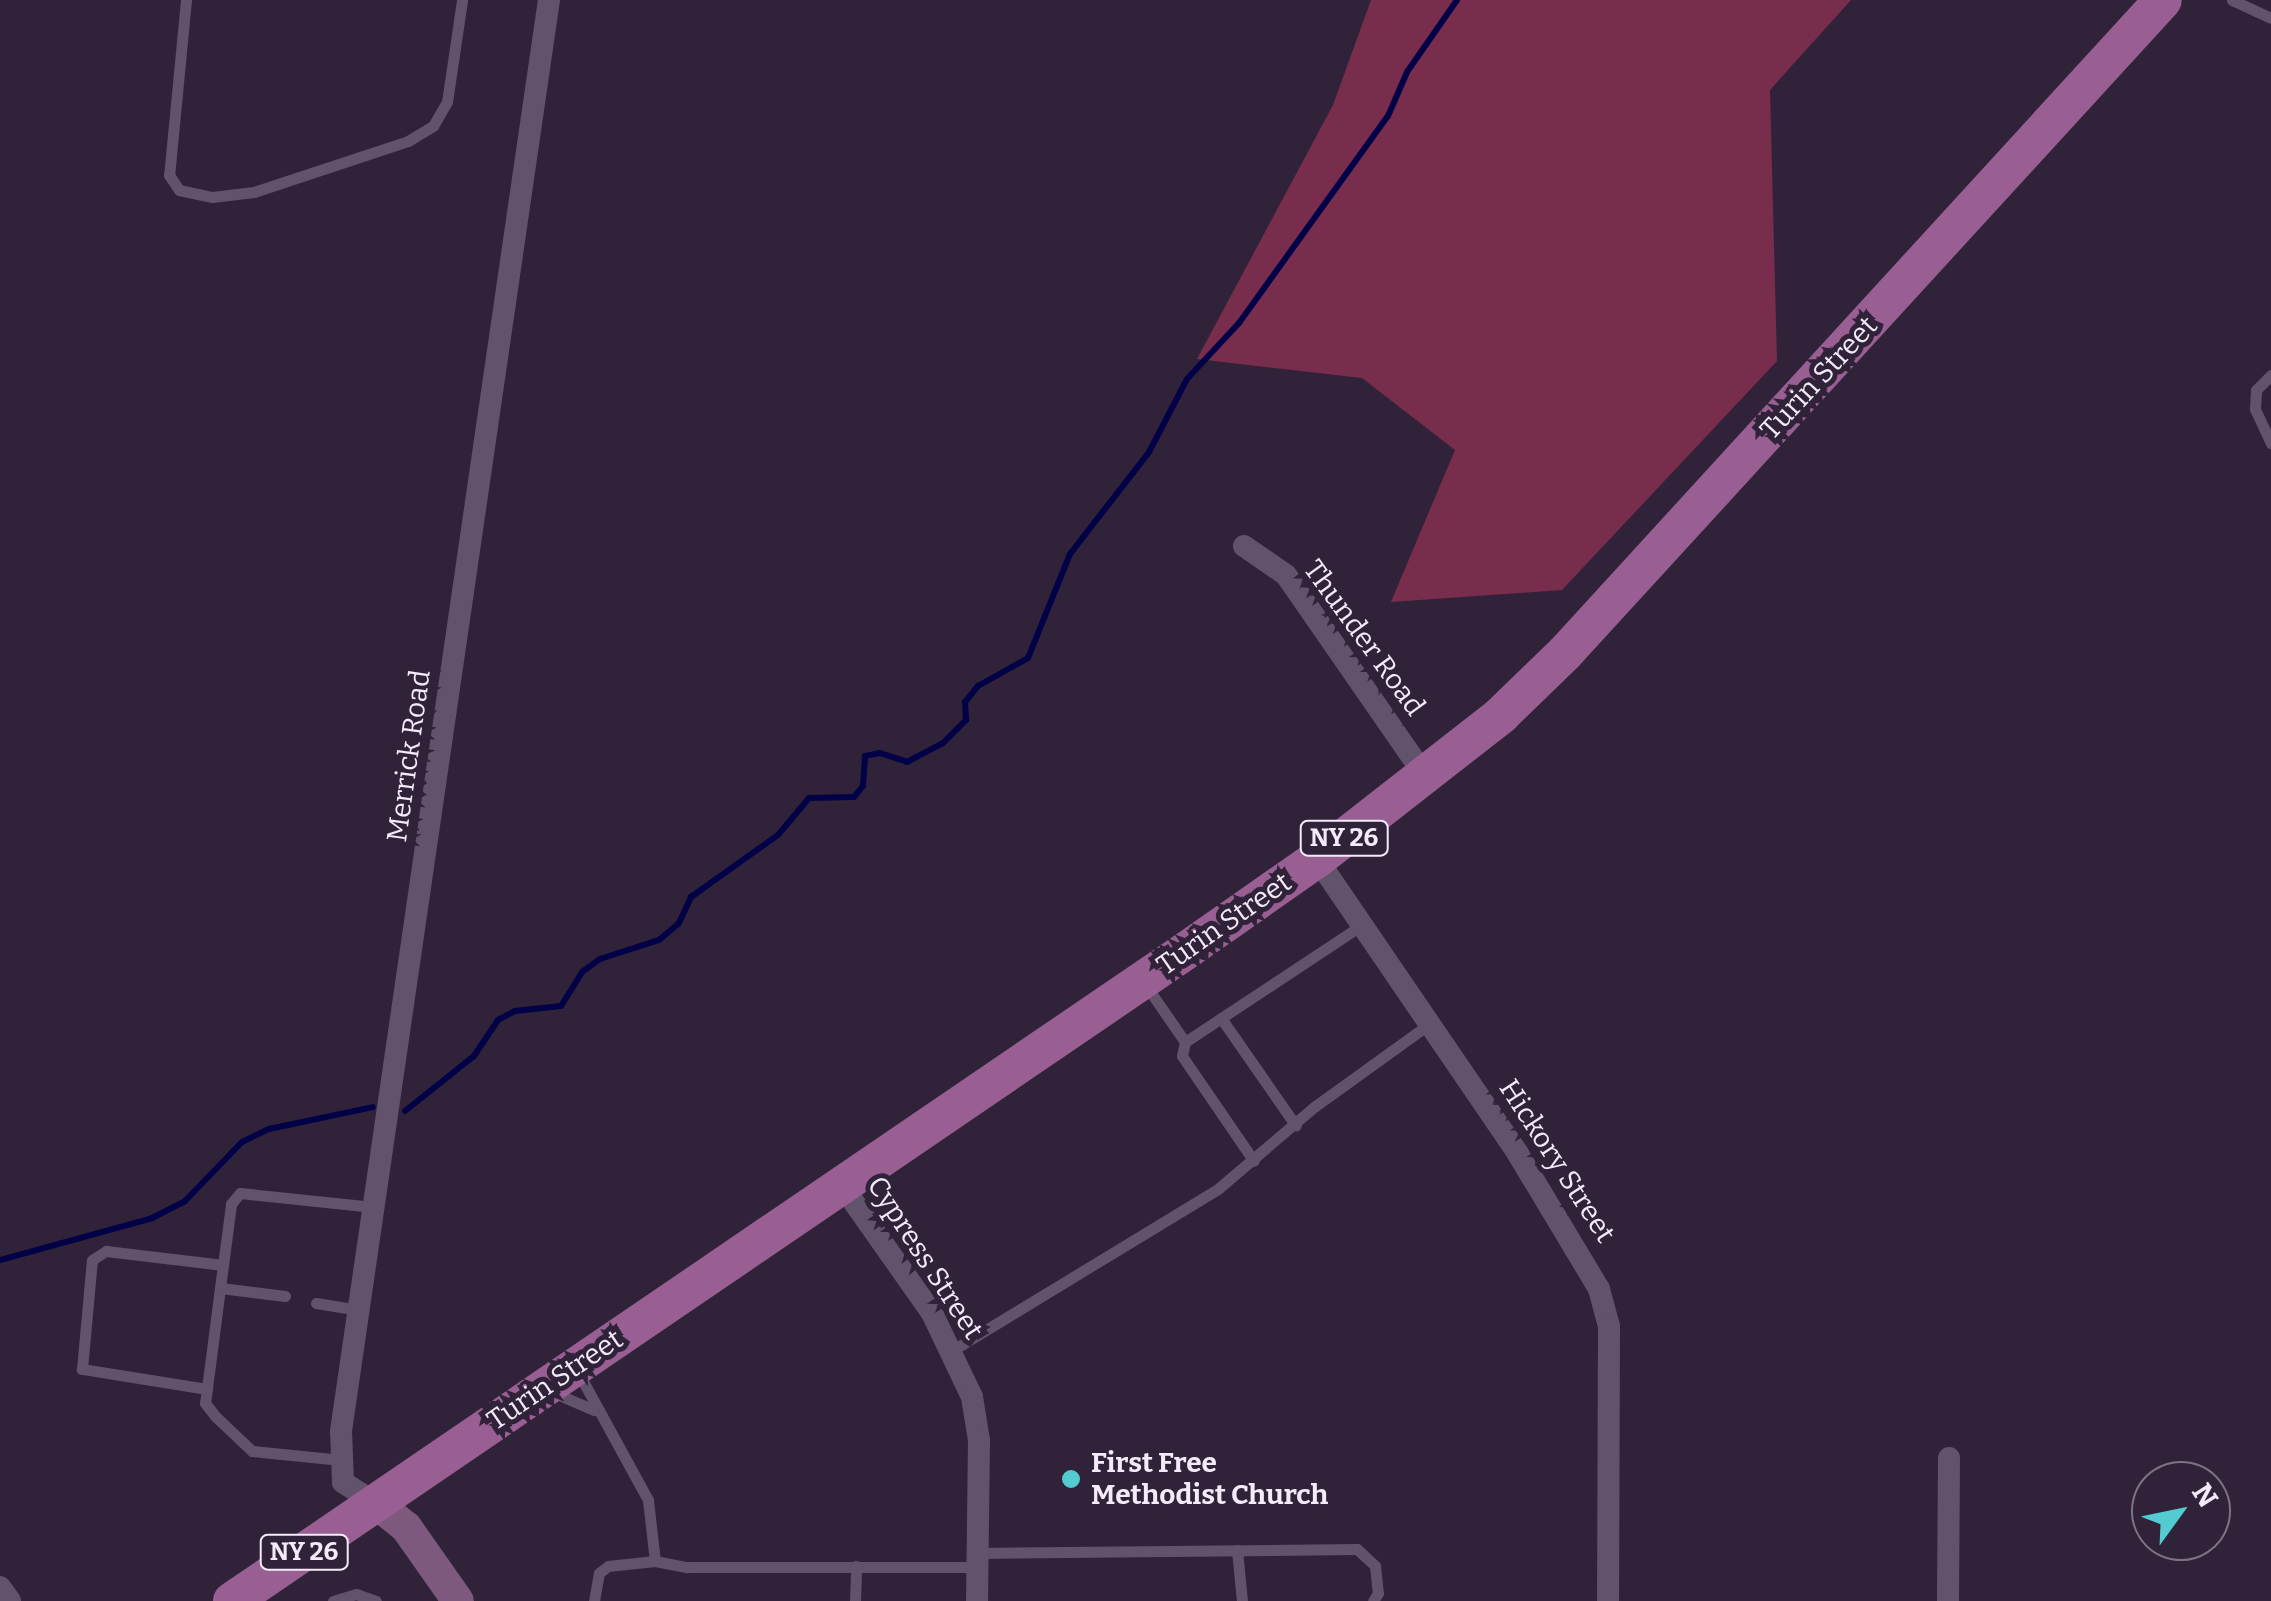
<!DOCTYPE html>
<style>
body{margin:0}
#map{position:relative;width:2271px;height:1601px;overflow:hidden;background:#302339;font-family:Bitter,serif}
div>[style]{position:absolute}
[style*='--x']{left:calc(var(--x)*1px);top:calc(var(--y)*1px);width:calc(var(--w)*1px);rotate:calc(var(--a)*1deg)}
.green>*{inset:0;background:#792d4d}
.stream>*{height:6px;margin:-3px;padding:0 3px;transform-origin:3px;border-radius:3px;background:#020046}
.lane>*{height:11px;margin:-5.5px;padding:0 5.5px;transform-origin:5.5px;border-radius:5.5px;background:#61536b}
.street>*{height:22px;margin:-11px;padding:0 11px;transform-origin:11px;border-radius:11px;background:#61536b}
.secondary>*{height:32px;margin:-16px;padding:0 16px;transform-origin:16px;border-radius:16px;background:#7d597f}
.primary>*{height:38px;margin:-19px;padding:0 19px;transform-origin:19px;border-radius:19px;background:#995f93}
.dots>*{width:28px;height:28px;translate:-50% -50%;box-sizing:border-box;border:5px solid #302339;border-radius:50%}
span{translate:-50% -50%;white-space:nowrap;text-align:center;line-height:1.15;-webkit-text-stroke:10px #302339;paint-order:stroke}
.shield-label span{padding:2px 8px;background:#302339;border:2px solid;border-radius:8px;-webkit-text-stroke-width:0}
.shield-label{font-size:25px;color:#f4ebfa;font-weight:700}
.street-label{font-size:28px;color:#f4ebfa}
.poi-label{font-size:28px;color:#f4ebfa;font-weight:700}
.left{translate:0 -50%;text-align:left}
.north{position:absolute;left:2131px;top:1461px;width:100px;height:100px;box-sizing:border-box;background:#302339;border:2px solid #7e7386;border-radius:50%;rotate:57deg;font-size:28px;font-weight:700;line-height:40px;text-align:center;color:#f4ebfa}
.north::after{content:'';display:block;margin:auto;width:35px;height:45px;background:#52ccd0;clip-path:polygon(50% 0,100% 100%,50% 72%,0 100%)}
</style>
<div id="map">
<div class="green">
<i style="clip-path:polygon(1371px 0,1851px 0,1770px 90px,1777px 361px,1562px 590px,1391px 602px,1455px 450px,1362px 378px,1197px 359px,1333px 105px)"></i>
</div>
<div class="stream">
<i style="--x:405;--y:1111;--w:88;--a:-38.6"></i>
<i style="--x:474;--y:1056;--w:43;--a:-56.3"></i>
<i style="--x:498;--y:1020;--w:19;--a:-28"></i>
<i style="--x:515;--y:1011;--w:46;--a:-6.2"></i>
<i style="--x:561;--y:1006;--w:40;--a:-58"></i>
<i style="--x:582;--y:972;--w:22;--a:-36"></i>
<i style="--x:600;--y:959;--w:62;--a:-17.9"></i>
<i style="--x:659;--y:940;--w:26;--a:-40"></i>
<i style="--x:679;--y:923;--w:29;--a:-65"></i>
<i style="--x:691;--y:897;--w:107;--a:-35.5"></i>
<i style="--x:778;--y:835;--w:48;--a:-50"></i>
<i style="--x:809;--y:798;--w:45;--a:-1.3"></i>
<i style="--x:854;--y:797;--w:14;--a:-51"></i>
<i style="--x:863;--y:786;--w:30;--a:-86"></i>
<i style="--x:865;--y:756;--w:15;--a:-11"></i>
<i style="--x:880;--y:753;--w:28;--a:18"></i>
<i style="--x:907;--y:762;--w:41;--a:-27.8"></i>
<i style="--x:943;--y:743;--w:33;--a:-45"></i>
<i style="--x:966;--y:720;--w:18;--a:-93"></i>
<i style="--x:965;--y:702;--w:21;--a:-51"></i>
<i style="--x:978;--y:686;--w:57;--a:-29.2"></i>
<i style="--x:1028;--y:658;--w:112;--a:-68"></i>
<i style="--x:1070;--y:554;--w:129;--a:-52.2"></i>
<i style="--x:1149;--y:452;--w:82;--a:-62.5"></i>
<i style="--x:1187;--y:379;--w:76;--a:-47.1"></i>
<i style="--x:1239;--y:323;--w:255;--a:-54.3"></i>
<i style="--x:1388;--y:116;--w:48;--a:-66.6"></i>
<i style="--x:1407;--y:72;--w:88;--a:-55.2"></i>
<i style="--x:0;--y:1260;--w:158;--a:-15.4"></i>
<i style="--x:152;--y:1218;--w:37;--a:-27"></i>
<i style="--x:185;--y:1201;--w:82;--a:-46"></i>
<i style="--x:242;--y:1142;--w:30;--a:-26"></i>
<i style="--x:269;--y:1129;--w:106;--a:-11.9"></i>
</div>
<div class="lane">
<i style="--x:186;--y:0;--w:176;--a:95.5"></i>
<i style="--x:169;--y:175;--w:18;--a:56"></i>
<i style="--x:179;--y:190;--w:34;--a:12"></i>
<i style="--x:212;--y:197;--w:42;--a:-6.8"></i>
<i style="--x:254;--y:192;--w:162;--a:-18.3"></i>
<i style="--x:408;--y:141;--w:29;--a:-31"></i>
<i style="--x:433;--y:126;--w:28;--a:-60"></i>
<i style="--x:447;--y:102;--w:103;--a:-81.6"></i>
<i style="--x:2232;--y:0;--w:43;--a:24.8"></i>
<i style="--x:2271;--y:375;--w:21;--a:135"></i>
<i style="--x:2256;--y:390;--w:19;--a:93"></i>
<i style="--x:2255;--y:409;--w:38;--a:65"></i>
<i style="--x:1145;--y:984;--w:70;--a:55.4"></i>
<i style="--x:1185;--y:1042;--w:212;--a:-33.5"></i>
<i style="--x:1221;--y:1018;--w:131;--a:55.2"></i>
<i style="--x:1185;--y:1042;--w:14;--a:102"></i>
<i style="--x:1182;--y:1056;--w:127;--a:55.6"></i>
<i style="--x:220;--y:1288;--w:116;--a:97.4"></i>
<i style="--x:205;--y:1403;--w:16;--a:52"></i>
<i style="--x:215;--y:1416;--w:51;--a:43.4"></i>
<i style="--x:252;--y:1451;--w:90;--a:5.7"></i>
<i style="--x:285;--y:1296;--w:65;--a:-173"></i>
<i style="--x:220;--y:1288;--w:85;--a:-82.5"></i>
<i style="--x:231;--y:1204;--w:14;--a:-51"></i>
<i style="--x:240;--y:1193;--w:134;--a:6"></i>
<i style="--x:316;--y:1303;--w:44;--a:9.2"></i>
<i style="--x:953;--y:1350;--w:311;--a:-31.3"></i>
<i style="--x:1219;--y:1188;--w:125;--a:-40.5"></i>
<i style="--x:1314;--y:1107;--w:142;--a:-35.8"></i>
<i style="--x:578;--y:1372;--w:146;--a:61.3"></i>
<i style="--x:648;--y:1500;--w:61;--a:83.5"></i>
<i style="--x:655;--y:1561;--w:33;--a:11"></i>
<i style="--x:687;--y:1567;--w:290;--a:0"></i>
<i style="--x:207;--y:1389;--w:127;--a:-170.9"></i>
<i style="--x:82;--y:1369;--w:109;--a:-84.8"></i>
<i style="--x:92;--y:1260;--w:17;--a:-33"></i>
<i style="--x:106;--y:1251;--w:118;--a:6.8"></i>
<i style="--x:552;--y:1392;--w:46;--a:23.2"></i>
<i style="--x:1237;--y:1550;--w:51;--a:84.4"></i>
<i style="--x:978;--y:1553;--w:379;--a:-0.6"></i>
<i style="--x:1357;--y:1549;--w:25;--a:43"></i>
<i style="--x:1375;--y:1566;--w:27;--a:84"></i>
<i style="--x:1378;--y:1593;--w:9;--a:122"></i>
<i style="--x:333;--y:1601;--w:24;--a:-17"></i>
<i style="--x:356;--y:1594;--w:21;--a:19"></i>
<i style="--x:594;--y:1601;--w:28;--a:-80"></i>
<i style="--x:599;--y:1573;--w:11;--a:-38"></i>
<i style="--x:608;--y:1566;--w:47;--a:-6.1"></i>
<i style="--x:855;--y:1601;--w:35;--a:-88"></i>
</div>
<div class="street">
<i style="--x:1244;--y:546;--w:51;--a:34.6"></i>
<i style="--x:1286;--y:575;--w:244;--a:55.3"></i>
<i style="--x:1317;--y:859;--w:357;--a:55.7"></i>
<i style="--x:1518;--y:1154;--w:157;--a:59"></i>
<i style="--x:1599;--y:1289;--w:38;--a:75"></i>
<i style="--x:1609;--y:1326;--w:275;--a:90.2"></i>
<i style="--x:841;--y:1184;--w:158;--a:54.8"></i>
<i style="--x:932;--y:1313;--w:93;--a:64.5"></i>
<i style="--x:972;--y:1397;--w:44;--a:80.8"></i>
<i style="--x:979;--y:1440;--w:161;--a:90.7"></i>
<i style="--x:376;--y:1503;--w:39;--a:-148"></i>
<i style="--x:343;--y:1482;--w:51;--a:-92.2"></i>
<i style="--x:341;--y:1431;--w:1446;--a:-81.73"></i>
<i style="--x:0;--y:1587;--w:17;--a:54"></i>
<i style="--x:1948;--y:1601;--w:143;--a:-89.6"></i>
</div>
<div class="secondary">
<i style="--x:376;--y:1503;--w:38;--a:39"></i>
<i style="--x:406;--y:1527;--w:90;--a:54.9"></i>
</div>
<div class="primary">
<i style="--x:232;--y:1601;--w:1156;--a:-34.28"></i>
<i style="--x:1187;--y:950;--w:159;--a:-35"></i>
<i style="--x:1317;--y:859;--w:234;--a:-38"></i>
<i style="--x:1501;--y:715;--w:89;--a:-44.1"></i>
<i style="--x:1565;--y:653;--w:885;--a:-47.52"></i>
</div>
<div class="dots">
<i style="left:1071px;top:1479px;background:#52ccd0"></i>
</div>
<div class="shield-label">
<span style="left:1344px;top:838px">NY 26</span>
<span style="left:304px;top:1552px">NY 26</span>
</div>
<div class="street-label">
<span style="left:1819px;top:378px;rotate:-47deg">Turin Street</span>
<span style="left:1364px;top:638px;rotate:54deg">Thunder Road</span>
<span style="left:409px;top:756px;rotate:-82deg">Merrick Road</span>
<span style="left:1224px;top:924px;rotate:-35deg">Turin Street</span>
<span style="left:1557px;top:1161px;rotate:57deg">Hickory Street</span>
<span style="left:925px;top:1258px;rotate:57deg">Cypress Street</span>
<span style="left:555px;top:1380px;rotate:-34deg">Turin Street</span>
</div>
<div class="poi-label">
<span class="left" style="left:1091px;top:1479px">First Free<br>Methodist Church</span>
</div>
<div class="north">N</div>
</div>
